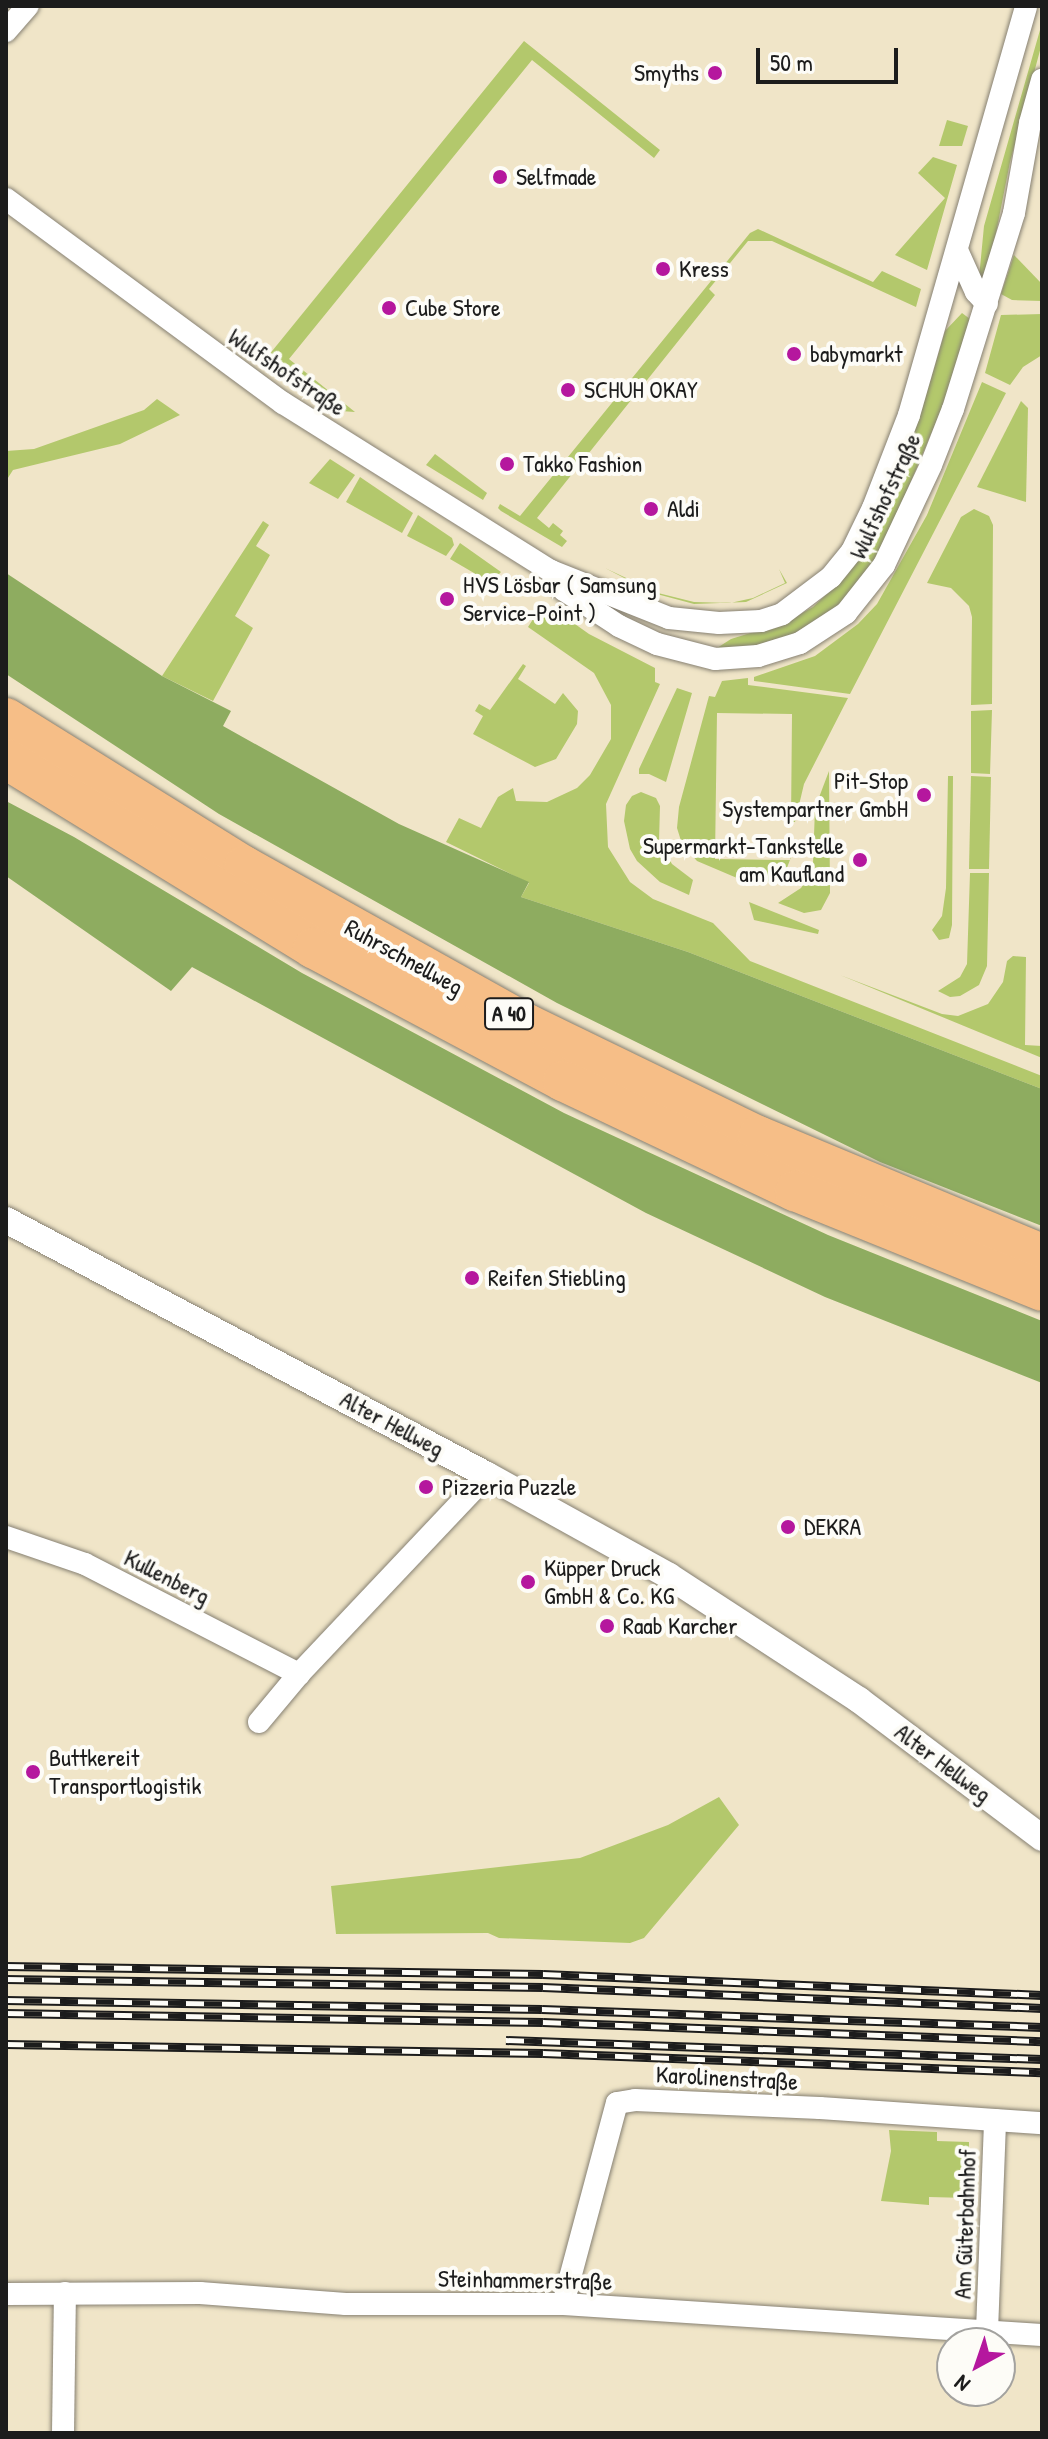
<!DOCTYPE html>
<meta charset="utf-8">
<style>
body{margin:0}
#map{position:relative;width:1048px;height:2439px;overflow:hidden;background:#f0e5c8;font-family:"Patrick Hand",sans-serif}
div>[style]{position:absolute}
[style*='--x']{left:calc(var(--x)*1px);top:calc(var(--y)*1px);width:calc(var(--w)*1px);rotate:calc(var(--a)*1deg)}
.green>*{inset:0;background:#b3c86c}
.forest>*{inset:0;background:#8eac60}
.roads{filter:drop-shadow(0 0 2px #868072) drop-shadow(0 0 2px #868072)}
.minor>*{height:22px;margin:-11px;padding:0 11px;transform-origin:11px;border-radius:11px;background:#fff}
.tertiary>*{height:26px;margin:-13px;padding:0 13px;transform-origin:13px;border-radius:13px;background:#fff}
.motorway>*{height:40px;margin:-20px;padding:0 20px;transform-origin:20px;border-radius:20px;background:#f6be87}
.rail>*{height:9px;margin-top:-4.5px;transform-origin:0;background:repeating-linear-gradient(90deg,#fdfcf7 0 18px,#1c1c1c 0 36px);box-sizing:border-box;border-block:2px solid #1c1c1c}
.dots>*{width:22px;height:22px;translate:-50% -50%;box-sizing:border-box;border:4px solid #fdfcf7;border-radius:50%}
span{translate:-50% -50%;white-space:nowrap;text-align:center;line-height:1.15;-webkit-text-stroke:8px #fdfcf7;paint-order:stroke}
.shield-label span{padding:2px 6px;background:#fdfcf7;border:2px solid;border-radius:6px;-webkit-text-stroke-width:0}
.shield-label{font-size:22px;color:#1c1c1c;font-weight:700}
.poi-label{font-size:24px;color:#1c1c1c}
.right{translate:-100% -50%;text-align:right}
.left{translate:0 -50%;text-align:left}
.street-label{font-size:24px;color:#1c1c1c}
.frame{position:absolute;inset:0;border:8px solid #1c1c1c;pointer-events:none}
.north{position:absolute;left:936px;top:2327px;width:80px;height:80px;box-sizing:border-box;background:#fdfcf7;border:2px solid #a3a29f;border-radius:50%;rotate:220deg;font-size:22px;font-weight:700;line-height:32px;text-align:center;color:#1c1c1c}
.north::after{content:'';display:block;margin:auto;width:28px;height:36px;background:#b5179e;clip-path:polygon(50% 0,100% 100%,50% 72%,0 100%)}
.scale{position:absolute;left:756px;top:48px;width:142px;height:36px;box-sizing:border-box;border:4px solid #1c1c1c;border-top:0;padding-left:10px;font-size:24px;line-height:28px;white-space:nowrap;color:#1c1c1c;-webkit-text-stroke:6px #fdfcf7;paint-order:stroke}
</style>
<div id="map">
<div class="green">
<i style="clip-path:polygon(1042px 23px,1042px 43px,1010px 162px,996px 233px,985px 276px,979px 278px,984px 226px)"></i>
<i style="clip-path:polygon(524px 41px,660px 150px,654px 158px,532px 60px,289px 359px,355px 412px,340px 411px,264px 361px)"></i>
<i style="clip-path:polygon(947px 120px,968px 126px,962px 146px,939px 146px)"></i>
<i style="clip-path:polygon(933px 157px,957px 165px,927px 270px,895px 255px,945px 198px,918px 173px)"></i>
<i style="clip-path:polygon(758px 229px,873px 282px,882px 271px,921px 289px,916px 307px,772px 241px,748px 241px,709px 289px,715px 295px,537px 518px,549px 528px,553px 523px,563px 531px,560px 535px,567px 541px,562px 547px,501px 511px,498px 508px,500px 504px,520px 516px,750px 233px)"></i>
<i style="clip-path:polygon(1014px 255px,1042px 284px,1042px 301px,1012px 300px,1001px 294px)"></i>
<i style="clip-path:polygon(962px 313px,970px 319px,945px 401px,889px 533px,862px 580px,836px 610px,798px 634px,759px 646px,717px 648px,731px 639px,786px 622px,813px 607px,847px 575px,930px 382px,945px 331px)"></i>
<i style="clip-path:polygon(1042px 314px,1042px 355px,1023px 367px,1010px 385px,985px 373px,1001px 315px)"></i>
<i style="clip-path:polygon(982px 382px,1006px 393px,850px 694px,754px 681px,754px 677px,815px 656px,858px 624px,877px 604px,927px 515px)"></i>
<i style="clip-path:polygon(157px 399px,180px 415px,120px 444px,13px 470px,6px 481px,6px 451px,34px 449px,144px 410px)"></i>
<i style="clip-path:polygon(1021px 401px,1028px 408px,1026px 502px,977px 487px)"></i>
<i style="clip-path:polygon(435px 454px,487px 493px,483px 500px,426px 465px)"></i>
<i style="clip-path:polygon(330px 459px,355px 475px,338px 499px,309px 483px)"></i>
<i style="clip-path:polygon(360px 477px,413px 513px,402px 533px,346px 502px)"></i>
<i style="clip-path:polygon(974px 509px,989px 516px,993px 525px,992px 704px,971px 705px,972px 617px,969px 606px,951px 588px,927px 583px,961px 517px)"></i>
<i style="clip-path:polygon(418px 515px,452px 538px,454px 545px,446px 556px,407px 536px)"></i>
<i style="clip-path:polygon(263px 521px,269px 525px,256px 546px,270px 555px,235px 616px,253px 628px,213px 701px,162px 676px)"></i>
<i style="clip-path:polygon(460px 543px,501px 572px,486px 587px,472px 577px,474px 573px,450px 559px)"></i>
<i style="clip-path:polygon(605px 568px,658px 593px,694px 602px,730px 603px,753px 598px,785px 583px,779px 569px,787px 583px,746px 602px,694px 604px,653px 593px)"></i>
<i style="clip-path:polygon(544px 602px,589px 634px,655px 668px,655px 682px,660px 684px,606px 804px,608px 847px,630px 882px,653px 899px,713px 923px,750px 961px,1042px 1076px,1042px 1089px,688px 952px,521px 897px,529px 883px,446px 842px,459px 818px,481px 828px,498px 797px,513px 788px,516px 801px,547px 802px,577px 788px,590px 775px,611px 739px,611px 705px,594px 673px,528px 627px)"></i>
<i style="clip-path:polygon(523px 664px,526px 666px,518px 679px,555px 704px,563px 693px,578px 711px,577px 724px,556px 759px,535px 767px,473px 734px,483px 716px,475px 711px,479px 704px,490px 710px)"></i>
<i style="clip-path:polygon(748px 678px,748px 685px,848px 698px,804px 784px,795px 822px,791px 822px,792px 714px,717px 713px,715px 859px,790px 860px,791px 842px,796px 844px,785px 873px,763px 884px,737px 878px,697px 861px,682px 844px,677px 828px,679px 807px,709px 696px,715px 697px,722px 681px)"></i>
<i style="clip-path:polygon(677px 688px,692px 693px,666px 782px,649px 774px,639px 774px,639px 769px)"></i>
<i style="clip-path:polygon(992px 710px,990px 774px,971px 773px,971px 711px)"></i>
<i style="clip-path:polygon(829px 771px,830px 893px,821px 910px,804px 913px,778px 903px,801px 888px,809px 876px,813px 863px,815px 808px)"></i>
<i style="clip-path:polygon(948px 776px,953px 776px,952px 925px,949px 938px,939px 940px,932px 930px,942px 916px,946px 888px)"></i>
<i style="clip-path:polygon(971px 776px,991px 777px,989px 869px,969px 869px)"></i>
<i style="clip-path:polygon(641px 792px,656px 798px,660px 806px,659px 842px,672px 864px,693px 880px,689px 895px,660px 882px,637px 861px,630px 849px,624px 821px,626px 805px,632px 796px)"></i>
<i style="clip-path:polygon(970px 873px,989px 873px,987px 966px,979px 985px,960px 996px,950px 997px,938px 991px,960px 977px,967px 964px)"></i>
<i style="clip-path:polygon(749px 902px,819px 930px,818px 934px,754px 920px)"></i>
<i style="clip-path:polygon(1013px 956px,1026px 957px,1025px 1045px,1042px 1046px,1042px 1058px,840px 975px,942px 1014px,958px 1016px,988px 1004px,1003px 982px,1007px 961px)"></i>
<i style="clip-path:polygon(719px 1797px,739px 1825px,644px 1938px,630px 1943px,499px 1938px,488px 1933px,336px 1934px,331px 1886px,580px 1858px,668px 1825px)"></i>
<i style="clip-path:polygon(889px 2130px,937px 2132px,937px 2141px,969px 2142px,968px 2198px,929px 2197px,929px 2205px,881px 2201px,891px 2151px)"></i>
</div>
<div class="forest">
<i style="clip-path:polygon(6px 573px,162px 676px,231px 711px,223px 726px,399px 824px,529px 882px,521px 897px,688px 952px,1042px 1089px,1042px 1226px,880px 1162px,557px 1003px,219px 814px,6px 674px)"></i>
<i style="clip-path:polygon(6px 801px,74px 837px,302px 973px,564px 1113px,828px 1235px,1042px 1321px,1042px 1383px,825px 1297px,646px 1213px,192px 967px,171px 991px,6px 876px)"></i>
</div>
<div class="roads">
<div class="minor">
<i style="--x:6;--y:31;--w:33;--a:-49"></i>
<i style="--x:6;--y:199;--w:344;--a:36.4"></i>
<i style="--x:283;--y:403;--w:316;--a:32.1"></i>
<i style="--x:551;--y:571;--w:127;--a:21.7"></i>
<i style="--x:669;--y:618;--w:50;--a:5.7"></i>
<i style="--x:719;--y:623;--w:42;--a:-2.7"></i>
<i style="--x:761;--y:621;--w:22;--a:-18"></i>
<i style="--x:782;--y:614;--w:61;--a:-37.1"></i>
<i style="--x:831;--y:577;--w:33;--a:-51"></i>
<i style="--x:852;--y:551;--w:48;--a:-64"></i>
<i style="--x:873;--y:508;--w:100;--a:-68.8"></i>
<i style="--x:909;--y:415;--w:425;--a:-74"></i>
<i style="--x:957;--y:250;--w:46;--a:65.7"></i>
<i style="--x:976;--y:292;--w:16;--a:47"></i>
<i style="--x:551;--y:571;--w:23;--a:56"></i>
<i style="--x:564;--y:590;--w:66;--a:33.2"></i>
<i style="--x:619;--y:626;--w:42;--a:25.3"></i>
<i style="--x:657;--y:644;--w:60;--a:14.5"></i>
<i style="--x:715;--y:659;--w:43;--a:-4"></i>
<i style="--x:758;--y:656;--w:44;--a:-17.2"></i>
<i style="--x:800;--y:643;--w:55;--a:-33.1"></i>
<i style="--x:846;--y:613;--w:61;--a:-51.6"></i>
<i style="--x:884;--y:565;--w:110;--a:-64.8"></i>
<i style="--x:931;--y:465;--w:60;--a:-68.6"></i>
<i style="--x:953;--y:409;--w:205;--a:-72.7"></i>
<i style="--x:1014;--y:213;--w:91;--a:-79.9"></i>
<i style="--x:1030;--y:123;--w:45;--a:-74.4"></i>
<i style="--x:6;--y:1537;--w:83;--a:18.9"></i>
<i style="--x:85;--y:1564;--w:241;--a:27.2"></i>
<i style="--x:259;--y:1722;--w:62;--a:-50.2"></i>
<i style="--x:299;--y:1674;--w:274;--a:-46.6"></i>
<i style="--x:6;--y:2294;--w:194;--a:-0.3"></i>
<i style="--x:200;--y:2293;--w:146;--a:4.3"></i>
<i style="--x:346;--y:2304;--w:217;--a:0"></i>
<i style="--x:563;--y:2304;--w:480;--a:3.7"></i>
<i style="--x:563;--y:2304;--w:208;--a:-75"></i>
<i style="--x:617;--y:2103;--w:18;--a:-9"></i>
<i style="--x:635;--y:2100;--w:185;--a:2.5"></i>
<i style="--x:820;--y:2108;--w:223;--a:3.9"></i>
<i style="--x:987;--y:2331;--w:211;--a:-87.8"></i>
<i style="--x:63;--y:2433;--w:140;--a:-89.2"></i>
</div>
<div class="tertiary">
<i style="--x:6;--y:1220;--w:544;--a:27.93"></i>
<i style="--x:487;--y:1475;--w:208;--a:29"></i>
<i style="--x:669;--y:1576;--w:227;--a:33.1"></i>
<i style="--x:859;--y:1700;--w:229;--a:37"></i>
</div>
<div class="motorway">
<i style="--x:6;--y:718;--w:280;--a:31.9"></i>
<i style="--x:244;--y:866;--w:324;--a:29.2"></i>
<i style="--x:527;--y:1024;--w:257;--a:25.9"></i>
<i style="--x:758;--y:1136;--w:308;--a:22.6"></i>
<i style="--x:6;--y:759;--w:361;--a:31.6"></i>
<i style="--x:313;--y:948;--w:283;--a:28"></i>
<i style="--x:563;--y:1081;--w:257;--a:25.4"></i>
<i style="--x:795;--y:1191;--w:266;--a:22"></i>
</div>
</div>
<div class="rail">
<i style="--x:6;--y:1966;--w:537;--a:0.85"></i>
<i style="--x:543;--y:1974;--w:499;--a:2.4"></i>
<i style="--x:6;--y:1979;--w:537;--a:0.85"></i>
<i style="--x:543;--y:1987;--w:499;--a:2.4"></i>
<i style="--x:6;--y:2000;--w:536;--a:0.96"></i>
<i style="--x:542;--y:2009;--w:500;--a:2.06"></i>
<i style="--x:6;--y:2013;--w:537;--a:0.96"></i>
<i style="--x:543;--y:2022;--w:499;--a:2.2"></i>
<i style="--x:506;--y:2040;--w:536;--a:2.03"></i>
<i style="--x:6;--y:2044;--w:537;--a:0.96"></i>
<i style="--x:543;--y:2053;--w:499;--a:2.2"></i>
</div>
<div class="dots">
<i style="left:715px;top:73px;background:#b5179e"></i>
<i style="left:500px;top:177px;background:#b5179e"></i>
<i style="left:663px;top:269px;background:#b5179e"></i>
<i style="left:389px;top:308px;background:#b5179e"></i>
<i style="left:794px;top:354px;background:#b5179e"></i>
<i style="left:568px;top:390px;background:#b5179e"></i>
<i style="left:507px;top:464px;background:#b5179e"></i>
<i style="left:651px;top:509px;background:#b5179e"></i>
<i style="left:447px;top:599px;background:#b5179e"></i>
<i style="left:924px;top:795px;background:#b5179e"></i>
<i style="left:860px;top:860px;background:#b5179e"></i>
<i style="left:472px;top:1278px;background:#b5179e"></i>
<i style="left:426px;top:1487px;background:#b5179e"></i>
<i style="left:788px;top:1527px;background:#b5179e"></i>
<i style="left:528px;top:1582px;background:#b5179e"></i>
<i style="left:607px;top:1626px;background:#b5179e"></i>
<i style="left:33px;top:1772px;background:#b5179e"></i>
</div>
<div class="shield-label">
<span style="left:509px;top:1014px">A 40</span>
</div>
<div class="poi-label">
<span class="right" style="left:699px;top:73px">Smyths</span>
<span class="left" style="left:516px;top:177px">Selfmade</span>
<span class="left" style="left:679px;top:269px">Kress</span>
<span class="left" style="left:405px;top:308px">Cube Store</span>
<span class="left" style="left:810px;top:354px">babymarkt</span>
<span class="left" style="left:584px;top:390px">SCHUH OKAY</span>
<span class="left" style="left:523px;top:464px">Takko Fashion</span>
<span class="left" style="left:667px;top:509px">Aldi</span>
<span class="left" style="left:463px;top:599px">HVS Lösbar ( Samsung<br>Service-Point )</span>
<span class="right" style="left:908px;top:795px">Pit-Stop<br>Systempartner GmbH</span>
<span class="right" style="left:844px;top:860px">Supermarkt-Tankstelle<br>am Kaufland</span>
<span class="left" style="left:488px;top:1278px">Reifen Stiebling</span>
<span class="left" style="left:442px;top:1487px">Pizzeria Puzzle</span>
<span class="left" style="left:804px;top:1527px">DEKRA</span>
<span class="left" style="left:544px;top:1582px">Küpper Druck<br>GmbH &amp; Co. KG</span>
<span class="left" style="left:623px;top:1626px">Raab Karcher</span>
<span class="left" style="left:49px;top:1772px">Buttkereit<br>Transportlogistik</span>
</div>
<div class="street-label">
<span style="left:287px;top:372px;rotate:34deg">Wulfshofstraße</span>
<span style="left:885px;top:496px;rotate:-65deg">Wulfshofstraße</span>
<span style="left:404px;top:957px;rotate:29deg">Ruhrschnellweg</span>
<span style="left:392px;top:1424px;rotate:28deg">Alter Hellweg</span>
<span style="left:167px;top:1577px;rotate:27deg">Kullenberg</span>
<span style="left:943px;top:1763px;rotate:37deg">Alter Hellweg</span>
<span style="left:727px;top:2078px;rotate:3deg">Karolinenstraße</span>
<span style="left:965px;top:2224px;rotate:-88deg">Am Güterbahnhof</span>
<span style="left:525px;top:2280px;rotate:1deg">Steinhammerstraße</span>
</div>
<div class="frame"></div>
<div class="north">N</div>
<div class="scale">50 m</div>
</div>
